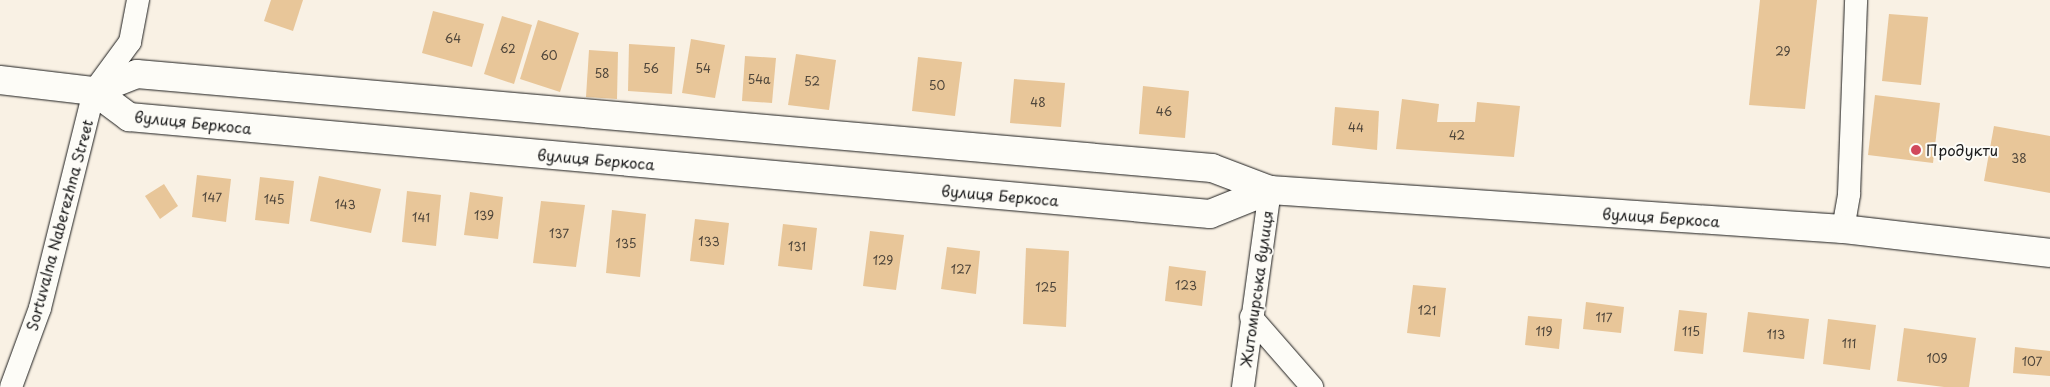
<!DOCTYPE html>
<meta charset="utf-8">
<style>
body{margin:0}
#map{position:relative;width:2050px;height:387px;overflow:hidden;background:#f9f1e4;font-family:"Playpen Sans",sans-serif}
div>[style]{position:absolute}
[style*='--x']{left:calc(var(--x)*1px);top:calc(var(--y)*1px);width:calc(var(--w)*1px);rotate:calc(var(--a)*1deg)}
.building>*{inset:0;background:#e8c699}
.roads{filter:drop-shadow(0 0 1px #1c1c1c) drop-shadow(0 0 1px #1c1c1c)}
.minor>*{height:22px;margin:-11px;padding:0 11px;transform-origin:11px;border-radius:11px;background:#fdfcf7}
.tertiary>*{height:28px;margin:-14px;padding:0 14px;transform-origin:14px;border-radius:14px;background:#fdfcf7}
.dots>*{width:14px;height:14px;translate:-50% -50%;box-sizing:border-box;border:2px solid #fdfcf7;border-radius:50%}
span{translate:-50% -50%;white-space:nowrap;text-align:center;line-height:1.15;-webkit-text-stroke:4px #fdfcf7;paint-order:stroke}
.number-label{font-size:12px;color:#4f463b}
.number-label span{-webkit-text-stroke-width:0}
.street-label{font-size:15px;color:#1c1c1c}
.poi-label{font-size:15px;color:#1c1c1c}
.left{translate:0 -50%;text-align:left}
</style>
<div id="map">
<div class="building">
<i style="clip-path:polygon(271px 0,303px 0,293px 31px,264px 21px)"></i>
<i style="clip-path:polygon(1760px 0,1817px 0,1805px 109px,1749px 105px)"></i>
<i style="clip-path:polygon(433px 11px,484px 24px,472px 67px,422px 53px)"></i>
<i style="clip-path:polygon(1889px 14px,1928px 17px,1921px 85px,1882px 81px)"></i>
<i style="clip-path:polygon(502px 16px,532px 25px,514px 84px,484px 74px)"></i>
<i style="clip-path:polygon(538px 20px,579px 33px,560px 92px,520px 79px)"></i>
<i style="clip-path:polygon(691px 39px,725px 45px,715px 98px,682px 93px)"></i>
<i style="clip-path:polygon(629px 44px,675px 47px,672px 94px,628px 91px)"></i>
<i style="clip-path:polygon(589px 50px,618px 52px,617px 99px,586px 97px)"></i>
<i style="clip-path:polygon(796px 54px,836px 60px,829px 110px,788px 105px)"></i>
<i style="clip-path:polygon(745px 56px,776px 58px,772px 103px,742px 101px)"></i>
<i style="clip-path:polygon(918px 57px,962px 62px,955px 116px,912px 111px)"></i>
<i style="clip-path:polygon(1014px 79px,1065px 83px,1061px 127px,1010px 123px)"></i>
<i style="clip-path:polygon(1143px 86px,1189px 91px,1185px 138px,1139px 134px)"></i>
<i style="clip-path:polygon(1875px 95px,1940px 103px,1933px 163px,1868px 155px)"></i>
<i style="clip-path:polygon(1402px 99px,1439px 104px,1437px 122px,1475px 122px,1477px 102px,1520px 106px,1514px 157px,1396px 149px)"></i>
<i style="clip-path:polygon(1335px 107px,1379px 111px,1377px 150px,1332px 145px)"></i>
<i style="clip-path:polygon(1994px 126px,2050px 136px,2050px 193px,1984px 181px)"></i>
<i style="clip-path:polygon(197px 175px,231px 179px,226px 222px,192px 217px)"></i>
<i style="clip-path:polygon(319px 176px,381px 189px,371px 233px,310px 221px)"></i>
<i style="clip-path:polygon(260px 177px,294px 181px,289px 224px,255px 220px)"></i>
<i style="clip-path:polygon(164px 184px,178px 206px,160px 219px,145px 196px)"></i>
<i style="clip-path:polygon(407px 191px,441px 195px,436px 246px,402px 242px)"></i>
<i style="clip-path:polygon(470px 192px,503px 197px,498px 239px,464px 235px)"></i>
<i style="clip-path:polygon(541px 201px,585px 205px,576px 267px,533px 263px)"></i>
<i style="clip-path:polygon(612px 210px,646px 214px,640px 277px,606px 273px)"></i>
<i style="clip-path:polygon(695px 219px,729px 223px,724px 265px,690px 261px)"></i>
<i style="clip-path:polygon(783px 224px,817px 228px,812px 270px,778px 266px)"></i>
<i style="clip-path:polygon(870px 231px,904px 235px,896px 290px,863px 286px)"></i>
<i style="clip-path:polygon(947px 247px,980px 251px,976px 294px,941px 289px)"></i>
<i style="clip-path:polygon(1026px 248px,1069px 251px,1066px 327px,1023px 324px)"></i>
<i style="clip-path:polygon(1169px 266px,1206px 271px,1202px 306px,1165px 301px)"></i>
<i style="clip-path:polygon(1413px 285px,1446px 288px,1440px 337px,1407px 333px)"></i>
<i style="clip-path:polygon(1586px 302px,1624px 307px,1621px 333px,1583px 329px)"></i>
<i style="clip-path:polygon(1679px 310px,1707px 313px,1703px 354px,1674px 351px)"></i>
<i style="clip-path:polygon(1748px 312px,1809px 319px,1804px 359px,1743px 352px)"></i>
<i style="clip-path:polygon(1528px 316px,1562px 319px,1559px 349px,1525px 345px)"></i>
<i style="clip-path:polygon(1828px 319px,1876px 325px,1870px 370px,1823px 364px)"></i>
<i style="clip-path:polygon(1904px 328px,1976px 338px,1969px 387px,1944px 387px,1897px 381px)"></i>
<i style="clip-path:polygon(2015px 347px,2050px 351px,2050px 376px,2013px 373px)"></i>
</div>
<div class="roads">
<div class="minor">
<i style="--x:1843;--y:229;--w:36;--a:-80"></i>
<i style="--x:1849;--y:194;--w:194;--a:-87.9"></i>
<i style="--x:1251;--y:317;--w:93;--a:48.9"></i>
<i style="--x:11;--y:387;--w:84;--a:-69.8"></i>
<i style="--x:40;--y:308;--w:224;--a:-76"></i>
<i style="--x:94;--y:91;--w:61;--a:-53.7"></i>
<i style="--x:130;--y:42;--w:43;--a:-79.2"></i>
<i style="--x:1243;--y:387;--w:199;--a:-82.2"></i>
</div>
<div class="tertiary">
<i style="--x:0;--y:80;--w:95;--a:6.7"></i>
<i style="--x:94;--y:91;--w:46;--a:-21.6"></i>
<i style="--x:137;--y:74;--w:1079;--a:5"></i>
<i style="--x:1212;--y:168;--w:62;--a:20.8"></i>
<i style="--x:1270;--y:190;--w:574;--a:3.89"></i>
<i style="--x:1843;--y:229;--w:208;--a:6.6"></i>
<i style="--x:94;--y:91;--w:44;--a:36.6"></i>
<i style="--x:129;--y:117;--w:1085;--a:5.13"></i>
<i style="--x:1210;--y:214;--w:65;--a:-21.8"></i>
</div>
</div>
<div class="dots">
<i style="left:1916px;top:150px;background:#d1495b"></i>
</div>
<div class="number-label">
<span style="left:453px;top:39px">64</span>
<span style="left:508px;top:49px">62</span>
<span style="left:1783px;top:52px">29</span>
<span style="left:549px;top:56px">60</span>
<span style="left:651px;top:69px">56</span>
<span style="left:703px;top:69px">54</span>
<span style="left:602px;top:74px">58</span>
<span style="left:759px;top:80px">54а</span>
<span style="left:812px;top:82px">52</span>
<span style="left:937px;top:86px">50</span>
<span style="left:1038px;top:103px">48</span>
<span style="left:1164px;top:112px">46</span>
<span style="left:1356px;top:128px">44</span>
<span style="left:1457px;top:136px">42</span>
<span style="left:2019px;top:159px">38</span>
<span style="left:212px;top:198px">147</span>
<span style="left:274px;top:200px">145</span>
<span style="left:345px;top:205px">143</span>
<span style="left:484px;top:216px">139</span>
<span style="left:421px;top:218px">141</span>
<span style="left:559px;top:234px">137</span>
<span style="left:709px;top:242px">133</span>
<span style="left:626px;top:244px">135</span>
<span style="left:797px;top:247px">131</span>
<span style="left:883px;top:261px">129</span>
<span style="left:961px;top:270px">127</span>
<span style="left:1186px;top:286px">123</span>
<span style="left:1046px;top:288px">125</span>
<span style="left:1427px;top:311px">121</span>
<span style="left:1604px;top:318px">117</span>
<span style="left:1544px;top:332px">119</span>
<span style="left:1691px;top:332px">115</span>
<span style="left:1776px;top:335px">113</span>
<span style="left:1849px;top:344px">111</span>
<span style="left:1937px;top:359px">109</span>
<span style="left:2032px;top:362px">107</span>
</div>
<div class="street-label">
<span style="left:193px;top:122px;rotate:6deg">вулиця Беркоса</span>
<span style="left:596px;top:159px;rotate:5deg">вулиця Беркоса</span>
<span style="left:1000px;top:195px;rotate:5deg">вулиця Беркоса</span>
<span style="left:1661px;top:217px;rotate:4deg">вулиця Беркоса</span>
<span style="left:59px;top:225px;rotate:-75deg">Sortuvalna Naberezhna Street</span>
<span style="left:1256px;top:289px;rotate:-82deg">Житомирська вулиця</span>
</div>
<div class="poi-label">
<span class="left" style="left:1926px;top:150px">Продукти</span>
</div>
</div>
